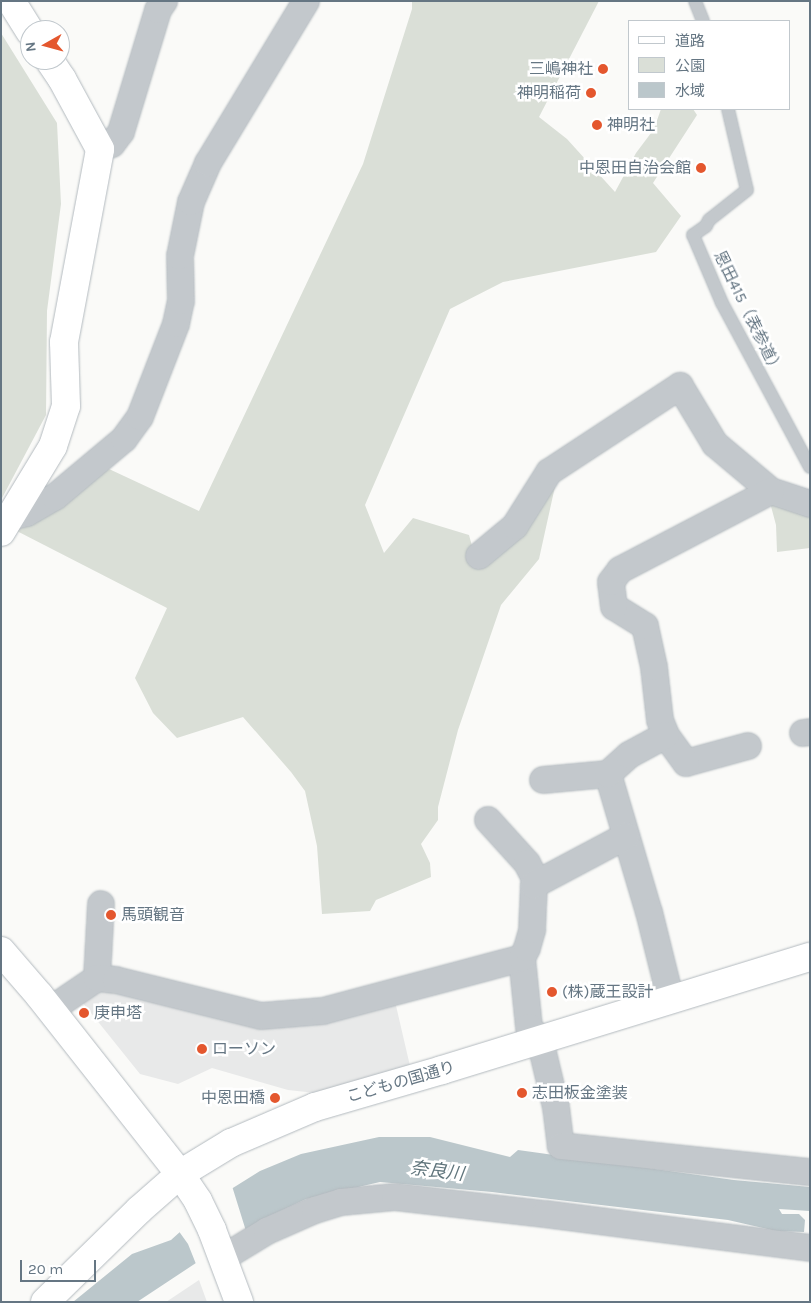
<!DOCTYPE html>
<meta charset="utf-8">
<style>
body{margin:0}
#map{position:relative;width:811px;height:1303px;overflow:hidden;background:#fafaf8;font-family:Karla,"Noto Sans JP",sans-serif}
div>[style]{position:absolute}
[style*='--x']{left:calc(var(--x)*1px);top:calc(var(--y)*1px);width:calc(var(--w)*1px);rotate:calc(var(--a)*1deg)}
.built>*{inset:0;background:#e8e9e9}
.green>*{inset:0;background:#dadfd7}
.water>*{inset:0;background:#bbc7cb}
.pier>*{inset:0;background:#fafaf8}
.roads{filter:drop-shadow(0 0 1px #b3babf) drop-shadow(0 0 1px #b3babf)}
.lane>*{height:12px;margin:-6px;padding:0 6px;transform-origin:6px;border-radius:6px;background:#c3c8cc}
.street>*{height:26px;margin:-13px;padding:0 13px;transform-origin:13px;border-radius:13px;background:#c3c8cc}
.secondary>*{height:28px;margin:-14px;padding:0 14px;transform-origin:14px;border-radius:14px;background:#fff}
.dots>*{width:14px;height:14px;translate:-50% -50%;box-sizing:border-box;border:2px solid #fff;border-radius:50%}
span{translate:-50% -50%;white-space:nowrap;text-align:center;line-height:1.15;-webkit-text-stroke:5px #fff;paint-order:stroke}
.poi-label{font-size:16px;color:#657683}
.right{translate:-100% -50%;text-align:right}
.left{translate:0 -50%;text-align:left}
.street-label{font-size:16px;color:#657683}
.water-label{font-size:18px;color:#60757c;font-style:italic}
.frame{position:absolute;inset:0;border:2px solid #657683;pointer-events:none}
.legend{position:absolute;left:628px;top:20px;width:162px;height:90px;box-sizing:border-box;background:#fff;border:1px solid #c1c8cd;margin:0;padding:6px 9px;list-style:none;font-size:15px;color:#657683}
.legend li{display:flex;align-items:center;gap:10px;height:25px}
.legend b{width:25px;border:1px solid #c1c8cd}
.north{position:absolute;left:20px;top:20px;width:50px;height:50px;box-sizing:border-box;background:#fff;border:1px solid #c1c8cd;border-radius:50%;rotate:263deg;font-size:14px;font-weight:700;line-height:20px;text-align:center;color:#657683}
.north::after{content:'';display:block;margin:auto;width:18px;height:22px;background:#e4572e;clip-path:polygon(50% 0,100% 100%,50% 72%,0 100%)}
.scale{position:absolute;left:20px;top:1260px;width:76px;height:22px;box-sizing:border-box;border:2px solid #657683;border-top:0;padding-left:6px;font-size:15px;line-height:18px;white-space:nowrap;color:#657683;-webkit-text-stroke:4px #fff;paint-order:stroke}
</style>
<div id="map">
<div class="built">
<i style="clip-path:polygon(98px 991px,122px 991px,197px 1006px,394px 997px,410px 1066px,325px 1094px,288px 1090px,212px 1068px,178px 1084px,140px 1074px,83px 1003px)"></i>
<i style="clip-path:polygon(199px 1280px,207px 1302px,166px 1302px)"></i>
</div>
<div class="green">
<i style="clip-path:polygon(412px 1px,599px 1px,539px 117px,567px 139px,615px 192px,636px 153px,654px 129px,661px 109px,693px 109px,697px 115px,653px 183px,681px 216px,656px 252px,503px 282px,450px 309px,365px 505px,384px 553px,413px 518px,469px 535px,477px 564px,558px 473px,539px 559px,501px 605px,458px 730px,438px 807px,438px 820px,421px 844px,430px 863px,431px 877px,376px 900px,370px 911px,322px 914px,317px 846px,305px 791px,291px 772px,243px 717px,177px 738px,153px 713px,135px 678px,167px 608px,11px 528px,109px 469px,199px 511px,363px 164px,412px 9px)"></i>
<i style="clip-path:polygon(1px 33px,57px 123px,61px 204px,47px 311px,46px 415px,1px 500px)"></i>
<i style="clip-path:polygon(768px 495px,810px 513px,810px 548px,777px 552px,776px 525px)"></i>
</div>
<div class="water">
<i style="clip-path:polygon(379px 1137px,430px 1137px,510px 1157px,518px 1150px,734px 1180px,810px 1187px,810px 1211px,779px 1209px,782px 1214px,799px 1214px,805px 1220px,804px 1232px,776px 1231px,728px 1220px,492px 1192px,380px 1182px,306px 1199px,261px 1220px,137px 1302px,73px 1302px,132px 1254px,171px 1240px,220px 1196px,260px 1171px,301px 1154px)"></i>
</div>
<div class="pier">
<i style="clip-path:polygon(232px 1186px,246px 1231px,196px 1264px,188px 1244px,178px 1230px,218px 1194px)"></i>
</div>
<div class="roads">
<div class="lane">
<i style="--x:695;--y:1;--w:22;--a:68"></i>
<i style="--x:728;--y:109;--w:83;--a:76.8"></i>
<i style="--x:747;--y:190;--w:48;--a:141.7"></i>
<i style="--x:709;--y:220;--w:7;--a:117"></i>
<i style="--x:706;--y:226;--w:16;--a:145"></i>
<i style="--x:693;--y:235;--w:74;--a:66.9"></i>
<i style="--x:722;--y:303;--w:186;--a:61.8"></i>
</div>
<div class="street">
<i style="--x:100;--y:149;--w:13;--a:-23"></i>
<i style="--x:112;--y:144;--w:15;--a:-53"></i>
<i style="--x:121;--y:132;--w:127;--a:-73.1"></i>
<i style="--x:158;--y:10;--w:11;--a:-56"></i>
<i style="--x:11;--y:517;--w:16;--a:-14"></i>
<i style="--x:27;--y:513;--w:32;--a:-30"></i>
<i style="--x:55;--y:497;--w:90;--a:-40"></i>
<i style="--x:124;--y:439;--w:27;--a:-54"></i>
<i style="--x:140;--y:417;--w:100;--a:-68.8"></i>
<i style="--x:176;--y:324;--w:24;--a:-78"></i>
<i style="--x:181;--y:301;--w:45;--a:-91.3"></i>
<i style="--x:180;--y:256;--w:55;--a:-78.5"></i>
<i style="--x:191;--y:202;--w:43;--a:-66.4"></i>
<i style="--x:208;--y:163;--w:189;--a:-58.8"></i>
<i style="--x:479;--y:556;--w:47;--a:-39.8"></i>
<i style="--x:515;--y:526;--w:64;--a:-57.8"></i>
<i style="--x:549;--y:472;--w:157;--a:-33.3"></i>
<i style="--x:680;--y:386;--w:68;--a:58.9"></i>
<i style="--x:715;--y:444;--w:73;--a:40"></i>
<i style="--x:771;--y:491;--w:41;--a:18.4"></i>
<i style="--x:803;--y:733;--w:7;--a:-8"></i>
<i style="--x:748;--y:746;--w:64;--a:164.7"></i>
<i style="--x:686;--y:763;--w:34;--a:-126"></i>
<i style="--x:666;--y:735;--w:16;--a:-112"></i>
<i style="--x:660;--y:720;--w:53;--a:-96.5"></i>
<i style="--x:654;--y:667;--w:42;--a:-102.4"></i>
<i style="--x:645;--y:626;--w:36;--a:-148"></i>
<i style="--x:614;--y:607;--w:25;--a:-97"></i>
<i style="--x:611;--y:582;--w:15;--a:-53"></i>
<i style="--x:620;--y:570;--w:170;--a:-27.6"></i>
<i style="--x:608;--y:774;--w:144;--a:73.5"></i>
<i style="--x:649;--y:912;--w:91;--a:76"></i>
<i style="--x:543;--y:780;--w:65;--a:-5.3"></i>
<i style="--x:608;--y:774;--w:28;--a:-42"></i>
<i style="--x:629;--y:755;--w:42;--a:-28.4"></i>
<i style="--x:488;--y:820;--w:58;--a:47.8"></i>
<i style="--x:527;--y:863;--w:22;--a:63"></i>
<i style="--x:522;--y:958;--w:69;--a:84.2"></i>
<i style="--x:529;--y:1027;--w:17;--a:50"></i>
<i style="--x:540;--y:1040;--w:69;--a:76.6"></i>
<i style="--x:556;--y:1107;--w:39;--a:83"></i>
<i style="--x:561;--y:1146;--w:250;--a:6"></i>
<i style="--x:97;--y:978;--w:74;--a:-86.9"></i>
<i style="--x:50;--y:1010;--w:57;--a:-34.2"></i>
<i style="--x:97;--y:978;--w:19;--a:6"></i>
<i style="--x:116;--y:980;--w:149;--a:13.9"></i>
<i style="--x:261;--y:1016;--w:62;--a:-4.6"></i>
<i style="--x:323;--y:1011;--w:206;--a:-14.9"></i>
<i style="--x:522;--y:958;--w:11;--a:-63"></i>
<i style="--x:527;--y:948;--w:19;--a:-74"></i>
<i style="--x:532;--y:930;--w:45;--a:-87.5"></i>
<i style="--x:534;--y:885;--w:104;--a:-28"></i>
<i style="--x:223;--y:1258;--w:52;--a:-31.5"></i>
<i style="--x:267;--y:1231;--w:52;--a:-23.6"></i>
<i style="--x:315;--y:1210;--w:27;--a:-17"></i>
<i style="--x:341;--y:1202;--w:54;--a:-5.3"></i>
<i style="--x:395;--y:1197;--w:151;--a:6.5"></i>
<i style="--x:545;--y:1214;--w:267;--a:7.3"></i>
</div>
<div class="secondary">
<i style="--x:11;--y:1;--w:36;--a:58"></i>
<i style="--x:1;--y:532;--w:100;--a:-58.8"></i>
<i style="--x:53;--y:446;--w:42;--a:-72"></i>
<i style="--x:66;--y:406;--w:64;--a:-91.8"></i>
<i style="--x:64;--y:342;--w:196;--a:-79.4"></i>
<i style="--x:100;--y:149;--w:80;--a:-118.5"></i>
<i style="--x:62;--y:79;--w:23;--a:-124"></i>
<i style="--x:1;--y:951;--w:58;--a:49.2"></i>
<i style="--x:39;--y:995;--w:228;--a:51.8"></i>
<i style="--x:180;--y:1174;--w:32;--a:56"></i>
<i style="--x:198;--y:1201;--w:32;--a:64"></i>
<i style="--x:212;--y:1230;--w:77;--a:69.4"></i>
<i style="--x:45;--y:1302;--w:132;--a:-44.4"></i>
<i style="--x:139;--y:1210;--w:55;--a:-41.3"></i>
<i style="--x:180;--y:1174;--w:60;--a:-31.3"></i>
<i style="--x:231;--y:1143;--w:91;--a:-23.2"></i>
<i style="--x:315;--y:1107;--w:132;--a:-16.2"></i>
<i style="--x:442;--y:1070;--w:385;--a:-17.1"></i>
</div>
</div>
<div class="dots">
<i style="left:603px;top:69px;background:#e4572e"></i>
<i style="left:591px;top:93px;background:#e4572e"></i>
<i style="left:597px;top:125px;background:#e4572e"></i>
<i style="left:701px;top:168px;background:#e4572e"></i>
<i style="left:111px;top:915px;background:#e4572e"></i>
<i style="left:552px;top:992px;background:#e4572e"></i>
<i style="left:84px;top:1013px;background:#e4572e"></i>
<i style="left:202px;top:1049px;background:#e4572e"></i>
<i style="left:522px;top:1093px;background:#e4572e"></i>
<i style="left:275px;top:1098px;background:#e4572e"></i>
</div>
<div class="poi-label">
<span class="right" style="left:593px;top:69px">三嶋神社</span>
<span class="right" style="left:581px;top:93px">神明稲荷</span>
<span class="left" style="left:607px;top:125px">神明社</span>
<span class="right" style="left:691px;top:168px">中恩田自治会館</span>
<span class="left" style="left:121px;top:915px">馬頭観音</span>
<span class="left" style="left:562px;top:992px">(株)蔵王設計</span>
<span class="left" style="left:94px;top:1013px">庚申塔</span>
<span class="left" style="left:212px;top:1049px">ローソン</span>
<span class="left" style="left:532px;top:1093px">志田板金塗装</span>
<span class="right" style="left:265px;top:1098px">中恩田橋</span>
</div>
<div class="street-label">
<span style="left:748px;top:313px;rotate:64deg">恩田415（表参道）</span>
<span style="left:401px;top:1082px;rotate:-16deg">こどもの国通り</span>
</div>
<div class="water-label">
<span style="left:437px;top:1171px;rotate:7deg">奈良川</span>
</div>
<div class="frame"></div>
<ul class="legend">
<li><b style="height:6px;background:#fff"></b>道路</li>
<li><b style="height:14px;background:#dadfd7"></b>公園</li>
<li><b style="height:14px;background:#bbc7cb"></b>水域</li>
</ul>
<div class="north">N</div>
<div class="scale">20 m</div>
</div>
